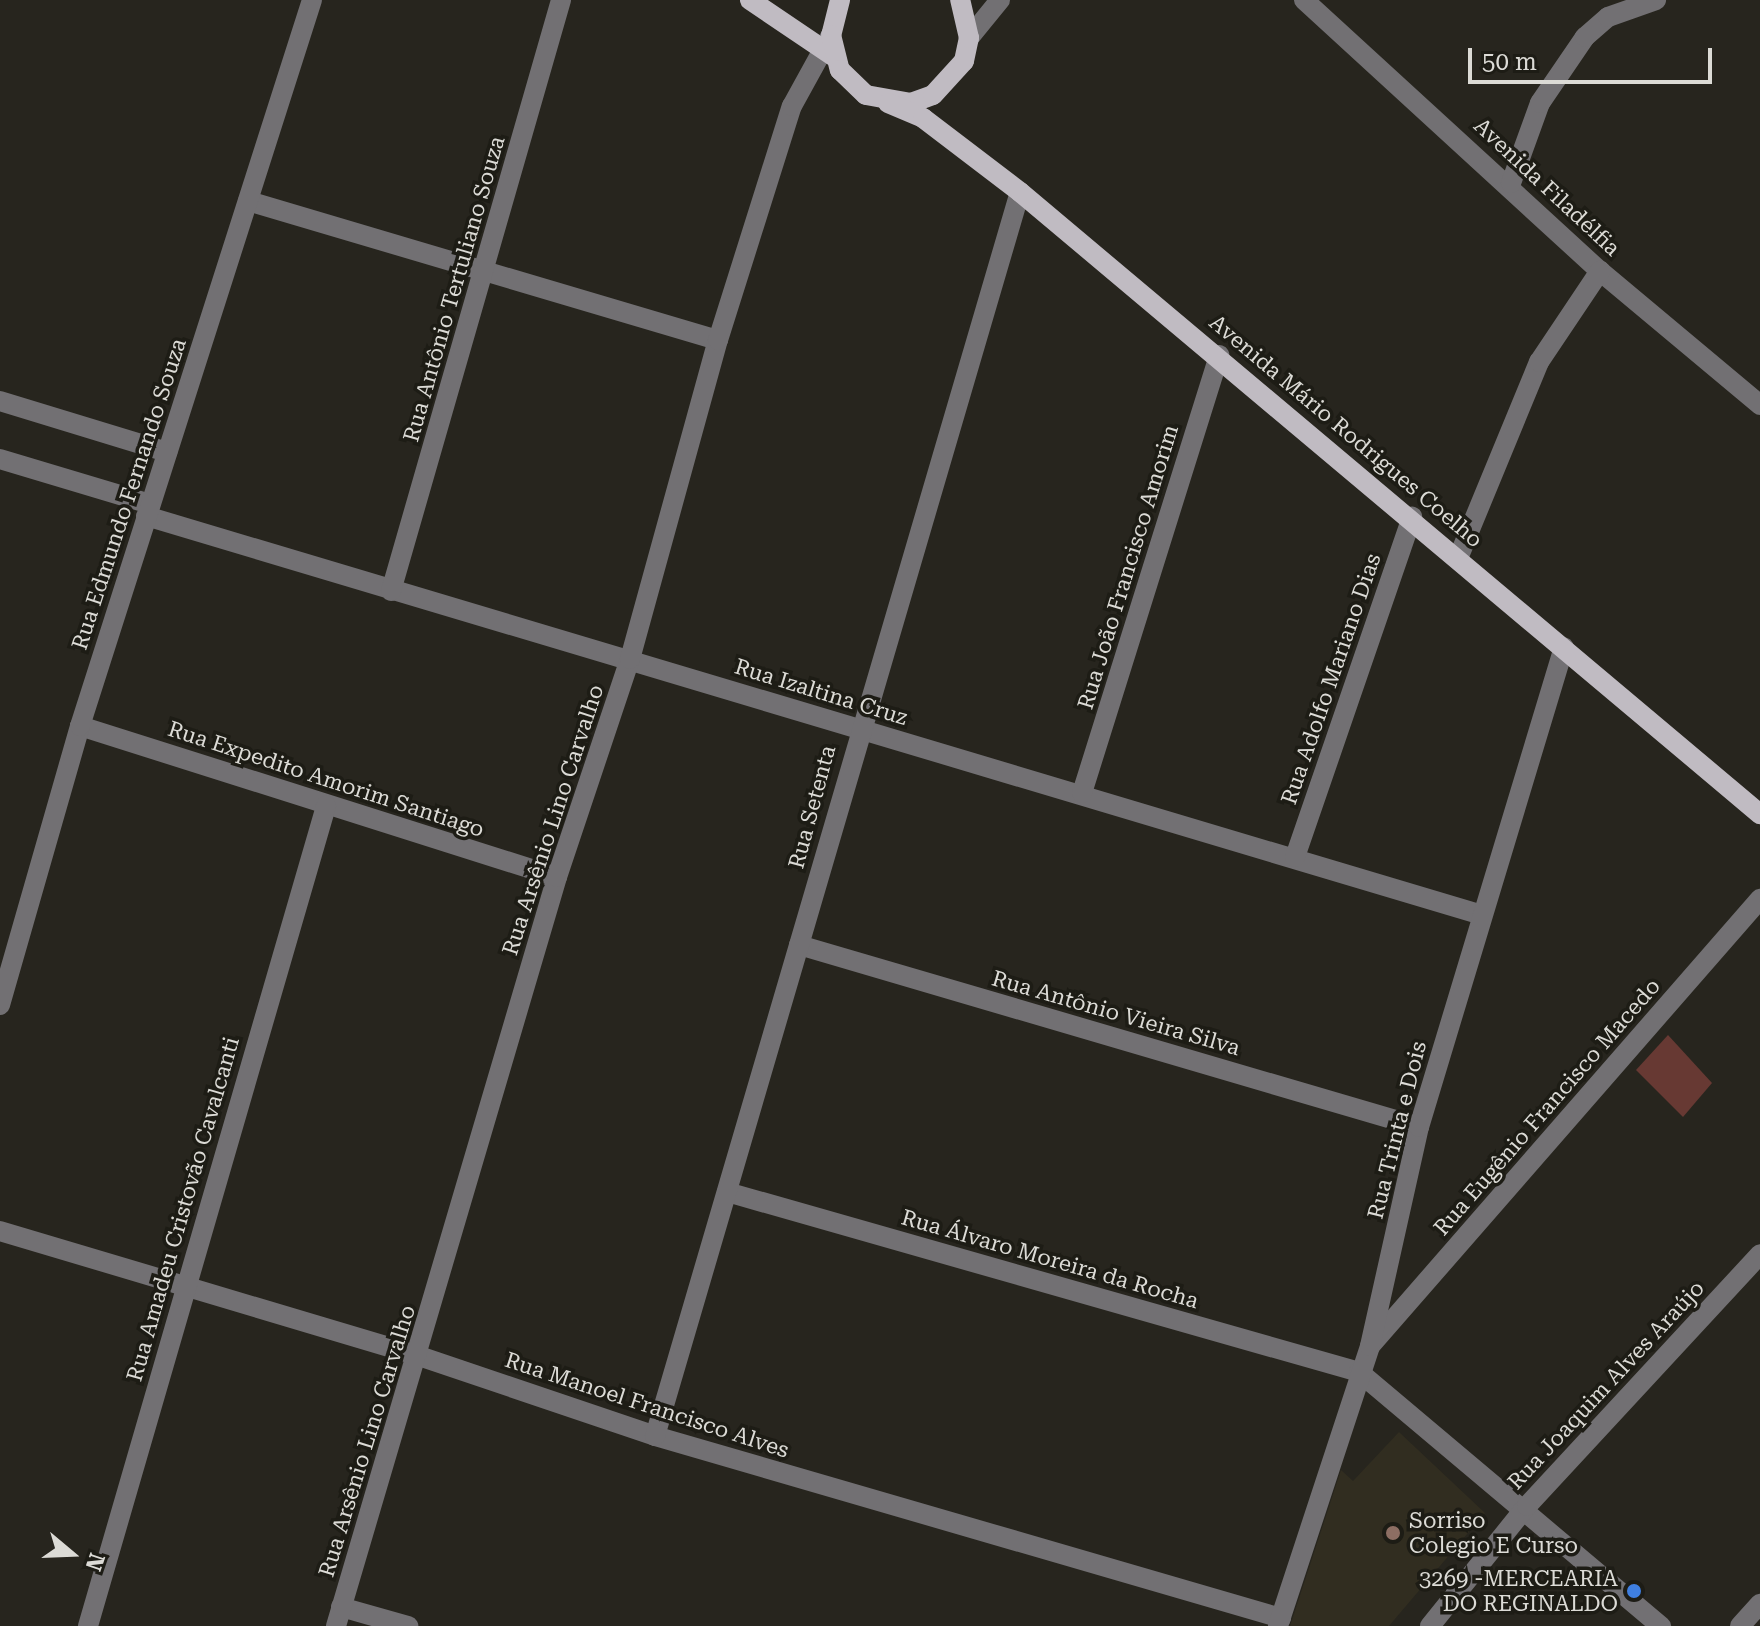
<!DOCTYPE html>
<meta charset="utf-8">
<style>
body{margin:0}
#map{position:relative;width:1760px;height:1626px;overflow:hidden;background:#27251e;font-family:"Roboto Serif",serif}
div>[style]{position:absolute}
[style*='--x']{left:calc(var(--x)*1px);top:calc(var(--y)*1px);width:calc(var(--w)*1px);rotate:calc(var(--a)*1deg)}
.built>*{inset:0;background:#312d20}
.building>*{inset:0;background:#673933}
.minor>*{height:20px;margin:-10px;padding:0 10px;transform-origin:10px;border-radius:10px;background:#727073}
.major>*{height:20px;margin:-10px;padding:0 10px;transform-origin:10px;border-radius:10px;background:#c0bbc2}
.dots>*{width:22px;height:22px;translate:-50% -50%;box-sizing:border-box;border:4px solid #1d1c15;border-radius:50%}
span{translate:-50% -50%;white-space:nowrap;text-align:center;line-height:1.15;-webkit-text-stroke:7px #1d1c15;paint-order:stroke}
.street-label{font-size:22px;color:#dcdbd6}
.poi-label{font-size:22px;color:#dcdbd6}
.left{translate:0 -50%;text-align:left}
.right{translate:-100% -50%;text-align:right}
.north{position:absolute;left:32px;top:1514px;width:80px;height:80px;-webkit-text-stroke:6px #1d1c15;paint-order:stroke;rotate:109deg;font-size:22px;font-weight:700;line-height:32px;text-align:center;color:#dcdbd6}
.north::after{content:'';display:block;margin:auto;width:28px;height:36px;background:#dcdbd6;clip-path:polygon(50% 0,100% 100%,50% 72%,0 100%)}
.scale{position:absolute;left:1468px;top:48px;width:244px;height:36px;box-sizing:border-box;border:4px solid #dcdbd6;border-top:0;padding-left:10px;font-size:24px;line-height:28px;white-space:nowrap;color:#dcdbd6;-webkit-text-stroke:6px #1d1c15;paint-order:stroke}
</style>
<div id="map">
<div class="built">
<i style="clip-path:polygon(1399px 1432px,1485px 1513px,1389px 1626px,1290px 1626px,1341px 1470px,1353px 1481px)"></i>
</div>
<div class="building">
<i style="clip-path:polygon(1668px 1035px,1712px 1083px,1683px 1117px,1636px 1070px)"></i>
</div>
<div class="minor">
<i style="--x:1304;--y:0;--w:401;--a:42.5"></i>
<i style="--x:1600;--y:271;--w:209;--a:39.9"></i>
<i style="--x:969;--y:38;--w:49;--a:-50.8"></i>
<i style="--x:1511;--y:183;--w:85;--a:-70.1"></i>
<i style="--x:1540;--y:103;--w:80;--a:-55.7"></i>
<i style="--x:1585;--y:37;--w:30;--a:-41"></i>
<i style="--x:1608;--y:17;--w:51;--a:-19.5"></i>
<i style="--x:248;--y:201;--w:490;--a:16.5"></i>
<i style="--x:0;--y:401;--w:175;--a:17"></i>
<i style="--x:0;--y:459;--w:157;--a:16.7"></i>
<i style="--x:146;--y:516;--w:1394;--a:16.63"></i>
<i style="--x:1459;--y:556;--w:210;--a:-67.6"></i>
<i style="--x:1539;--y:362;--w:110;--a:-56.2"></i>
<i style="--x:391;--y:591;--w:615;--a:-73.95"></i>
<i style="--x:80;--y:726;--w:500;--a:17.57"></i>
<i style="--x:1082;--y:793;--w:459;--a:-72.6"></i>
<i style="--x:1295;--y:857;--w:360;--a:-71"></i>
<i style="--x:799;--y:945;--w:646;--a:16.36"></i>
<i style="--x:0;--y:1005;--w:290;--a:-74"></i>
<i style="--x:80;--y:726;--w:762;--a:-72.28"></i>
<i style="--x:727;--y:1192;--w:657;--a:15.9"></i>
<i style="--x:1359;--y:1372;--w:395;--a:40.1"></i>
<i style="--x:0;--y:1231;--w:437;--a:16.6"></i>
<i style="--x:419;--y:1356;--w:249;--a:18.7"></i>
<i style="--x:655;--y:1436;--w:652;--a:16.21"></i>
<i style="--x:1371;--y:1345;--w:592;--a:-48.91"></i>
<i style="--x:655;--y:1436;--w:1296;--a:-73.65"></i>
<i style="--x:341;--y:1607;--w:70;--a:15.8"></i>
<i style="--x:88;--y:1626;--w:854;--a:-73.81"></i>
<i style="--x:336;--y:1626;--w:781;--a:-73.56"></i>
<i style="--x:557;--y:877;--w:230;--a:-71.5"></i>
<i style="--x:630;--y:659;--w:331;--a:-74.6"></i>
<i style="--x:718;--y:340;--w:245;--a:-72.5"></i>
<i style="--x:792;--y:106;--w:81;--a:-61.2"></i>
<i style="--x:1278;--y:1626;--w:295;--a:-71.8"></i>
<i style="--x:1370;--y:1346;--w:224;--a:-77.4"></i>
<i style="--x:1419;--y:1127;--w:501;--a:-73.19"></i>
<i style="--x:1430;--y:1626;--w:154;--a:-51.1"></i>
<i style="--x:1527;--y:1506;--w:343;--a:-47.2"></i>
<i style="--x:1740;--y:1626;--w:30;--a:-48"></i>
</div>
<div class="major">
<i style="--x:750;--y:0;--w:100;--a:34"></i>
<i style="--x:840;--y:0;--w:36;--a:104"></i>
<i style="--x:831;--y:35;--w:36;--a:76"></i>
<i style="--x:840;--y:70;--w:36;--a:44"></i>
<i style="--x:866;--y:95;--w:46;--a:10.1"></i>
<i style="--x:911;--y:103;--w:23;--a:-20"></i>
<i style="--x:933;--y:95;--w:46;--a:-47.6"></i>
<i style="--x:964;--y:61;--w:24;--a:-78"></i>
<i style="--x:969;--y:38;--w:39;--a:-103"></i>
<i style="--x:888;--y:103;--w:38;--a:23"></i>
<i style="--x:923;--y:118;--w:122;--a:37.3"></i>
<i style="--x:1020;--y:192;--w:967;--a:40.05"></i>
</div>
<div class="dots">
<i style="left:1393px;top:1533px;background:#8d6e63"></i>
<i style="left:1634px;top:1591px;background:#3f7fe0"></i>
</div>
<div class="street-label">
<span style="left:1547px;top:187px;rotate:43deg">Avenida Filadélfia</span>
<span style="left:454px;top:289px;rotate:-74deg">Rua Antônio Tertuliano Souza</span>
<span style="left:1346px;top:431px;rotate:40deg">Avenida Mário Rodrigues Coelho</span>
<span style="left:129px;top:494px;rotate:-72deg">Rua Edmundo Fernando Souza</span>
<span style="left:1128px;top:567px;rotate:-73deg">Rua João Francisco Amorim</span>
<span style="left:1331px;top:679px;rotate:-71deg">Rua Adolfo Mariano Dias</span>
<span style="left:821px;top:692px;rotate:17deg">Rua Izaltina Cruz</span>
<span style="left:326px;top:779px;rotate:18deg">Rua Expedito Amorim Santiago</span>
<span style="left:812px;top:807px;rotate:-75deg">Rua Setenta</span>
<span style="left:553px;top:820px;rotate:-72deg">Rua Arsênio Lino Carvalho</span>
<span style="left:1116px;top:1013px;rotate:16deg">Rua Antônio Vieira Silva</span>
<span style="left:1547px;top:1107px;rotate:-49deg">Rua Eugênio Francisco Macedo</span>
<span style="left:1397px;top:1130px;rotate:-76deg">Rua Trinta e Dois</span>
<span style="left:183px;top:1209px;rotate:-74deg">Rua Amadeu Cristovão Cavalcanti</span>
<span style="left:1050px;top:1259px;rotate:16deg">Rua Álvaro Moreira da Rocha</span>
<span style="left:1606px;top:1385px;rotate:-47deg">Rua Joaquim Alves Araújo</span>
<span style="left:647px;top:1405px;rotate:18deg">Rua Manoel Francisco Alves</span>
<span style="left:367px;top:1441px;rotate:-73deg">Rua Arsênio Lino Carvalho</span>
</div>
<div class="poi-label">
<span class="left" style="left:1409px;top:1533px">Sorriso<br>Colegio E Curso</span>
<span class="right" style="left:1618px;top:1591px">3269 -MERCEARIA<br>DO REGINALDO</span>
</div>
<div class="north">N</div>
<div class="scale">50 m</div>
</div>
